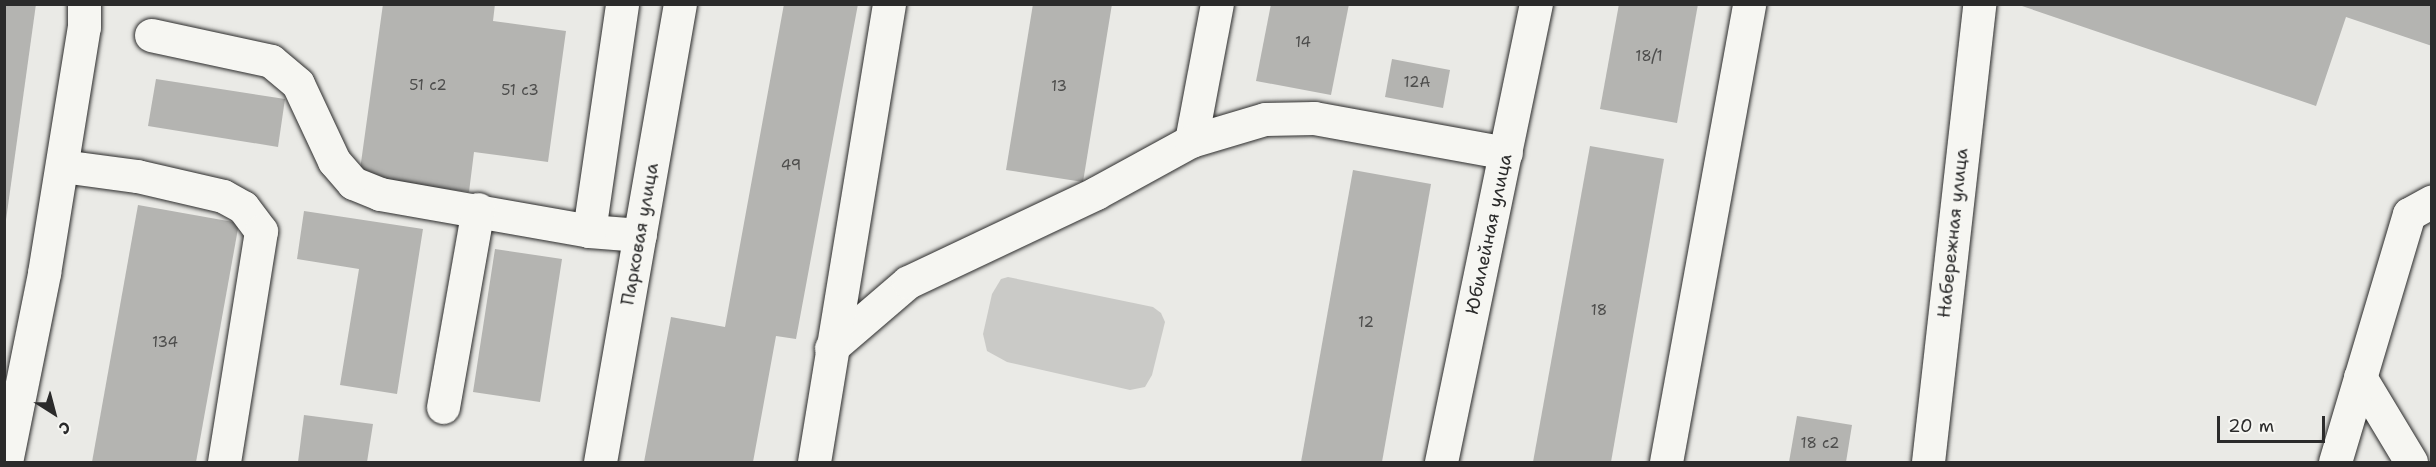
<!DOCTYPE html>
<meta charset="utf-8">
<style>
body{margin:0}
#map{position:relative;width:2436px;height:467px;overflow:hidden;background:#eaeae6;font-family:"Shantell Sans",sans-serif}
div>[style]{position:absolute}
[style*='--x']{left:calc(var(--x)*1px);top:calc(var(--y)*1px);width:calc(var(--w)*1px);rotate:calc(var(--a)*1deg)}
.green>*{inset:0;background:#cacac7}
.building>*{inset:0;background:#b4b4b1}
.roads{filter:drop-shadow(0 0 2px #2b2b2b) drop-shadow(0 0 2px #2b2b2b)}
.minor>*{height:33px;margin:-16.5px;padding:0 16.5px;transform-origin:16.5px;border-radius:16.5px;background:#f6f6f2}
span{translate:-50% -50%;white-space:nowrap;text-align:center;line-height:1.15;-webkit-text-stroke:5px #f6f6f2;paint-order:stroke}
.number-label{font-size:15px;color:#4d4d4c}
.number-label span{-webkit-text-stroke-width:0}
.street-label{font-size:18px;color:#2b2b2b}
.frame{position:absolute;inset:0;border:6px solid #2b2b2b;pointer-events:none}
.north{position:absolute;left:24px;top:383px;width:60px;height:60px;-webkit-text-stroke:4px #f6f6f2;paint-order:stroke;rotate:144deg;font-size:16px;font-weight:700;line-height:24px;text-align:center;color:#2b2b2b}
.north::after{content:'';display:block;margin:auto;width:21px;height:27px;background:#2b2b2b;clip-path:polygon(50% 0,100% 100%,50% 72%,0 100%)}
.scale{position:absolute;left:2217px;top:416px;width:108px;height:27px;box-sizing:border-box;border:3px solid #2b2b2b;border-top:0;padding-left:8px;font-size:18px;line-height:21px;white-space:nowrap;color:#2b2b2b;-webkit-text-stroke:4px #f6f6f2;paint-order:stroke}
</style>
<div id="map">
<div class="green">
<i style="clip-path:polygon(1008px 277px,1153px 307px,1161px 313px,1165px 322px,1152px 375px,1145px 387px,1130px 390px,1007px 362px,987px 351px,983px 334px,992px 294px,1001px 279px)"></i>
</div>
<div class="building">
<i style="clip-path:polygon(4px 4px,36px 4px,6px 220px,4px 220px)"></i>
<i style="clip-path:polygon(383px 4px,495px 4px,493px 21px,566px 31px,548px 162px,474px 152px,469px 192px,359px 177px)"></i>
<i style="clip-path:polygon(784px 4px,858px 4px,796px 339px,776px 336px,753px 462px,644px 462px,671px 317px,725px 327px)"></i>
<i style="clip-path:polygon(1033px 4px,1112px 4px,1083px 182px,1006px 170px)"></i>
<i style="clip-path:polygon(1271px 4px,1349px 4px,1331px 95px,1256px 81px)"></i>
<i style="clip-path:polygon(1619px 4px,1698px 4px,1677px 123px,1600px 109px)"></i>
<i style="clip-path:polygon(2432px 4px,2432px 46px,2346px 17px,2316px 106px,2019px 5px)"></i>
<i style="clip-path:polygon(1392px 59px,1450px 70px,1443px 108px,1385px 97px)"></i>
<i style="clip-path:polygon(156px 79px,285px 99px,278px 147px,148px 126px)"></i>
<i style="clip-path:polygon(1590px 146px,1664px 159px,1611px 462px,1533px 462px)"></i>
<i style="clip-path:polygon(1353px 170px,1431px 184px,1382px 462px,1301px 462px)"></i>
<i style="clip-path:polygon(138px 205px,239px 223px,196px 462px,92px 462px)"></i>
<i style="clip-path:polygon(304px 211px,423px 229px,397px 394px,340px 385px,359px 269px,297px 259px)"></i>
<i style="clip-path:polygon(495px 249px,562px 259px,540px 402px,473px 392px)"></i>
<i style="clip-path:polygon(304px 415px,373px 424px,367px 462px,298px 462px)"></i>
<i style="clip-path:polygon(1797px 416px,1852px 425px,1846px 462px,1789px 462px)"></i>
</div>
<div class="roads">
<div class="minor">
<i style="--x:151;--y:35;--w:123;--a:12.2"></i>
<i style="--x:271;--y:61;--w:35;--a:40"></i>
<i style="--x:298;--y:84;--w:85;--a:64.9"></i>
<i style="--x:334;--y:161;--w:29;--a:49"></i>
<i style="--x:353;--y:183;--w:29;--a:22"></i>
<i style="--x:380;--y:194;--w:212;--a:10"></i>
<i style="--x:589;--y:231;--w:51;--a:4.5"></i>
<i style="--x:1191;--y:141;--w:139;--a:-79.3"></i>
<i style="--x:62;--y:166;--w:76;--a:7.6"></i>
<i style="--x:137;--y:176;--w:88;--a:13.1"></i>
<i style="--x:223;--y:196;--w:23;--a:29"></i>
<i style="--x:243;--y:207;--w:30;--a:53"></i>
<i style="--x:261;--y:231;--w:234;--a:99.1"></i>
<i style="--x:589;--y:231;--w:229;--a:-81.7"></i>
<i style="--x:831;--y:348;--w:101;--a:-40.6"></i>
<i style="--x:908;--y:282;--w:208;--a:-25.3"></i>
<i style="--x:1096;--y:193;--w:108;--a:-28.7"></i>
<i style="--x:1191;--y:141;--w:77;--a:-16.6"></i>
<i style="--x:1265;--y:119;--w:49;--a:-1.2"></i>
<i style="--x:1314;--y:118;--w:195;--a:10.3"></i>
<i style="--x:2360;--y:377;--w:99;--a:59"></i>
<i style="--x:443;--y:407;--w:201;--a:-80"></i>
<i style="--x:6;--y:462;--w:193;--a:-78.6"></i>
<i style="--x:44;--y:273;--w:249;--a:-80.8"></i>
<i style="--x:84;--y:27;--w:23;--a:-90"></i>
<i style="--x:600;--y:462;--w:465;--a:-80.1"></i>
<i style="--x:814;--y:462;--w:464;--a:-80.7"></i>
<i style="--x:1441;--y:462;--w:468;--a:-78.3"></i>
<i style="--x:1666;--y:462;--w:465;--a:-79.7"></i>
<i style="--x:1928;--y:462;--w:461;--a:-83.6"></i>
<i style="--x:2335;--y:462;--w:259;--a:-73.4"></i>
<i style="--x:2409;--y:214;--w:26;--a:-29"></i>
</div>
</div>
<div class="number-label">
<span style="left:1303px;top:43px">14</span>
<span style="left:1649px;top:57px">18/1</span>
<span style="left:1417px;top:83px">12А</span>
<span style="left:428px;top:86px">51 с2</span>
<span style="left:1059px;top:87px">13</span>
<span style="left:520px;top:91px">51 с3</span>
<span style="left:791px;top:166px">49</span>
<span style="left:1599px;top:311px">18</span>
<span style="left:1366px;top:323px">12</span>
<span style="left:165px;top:343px">134</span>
<span style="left:1820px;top:444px">18 с2</span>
</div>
<div class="street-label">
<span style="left:1953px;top:233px;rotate:-84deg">Набережная улица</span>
<span style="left:640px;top:234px;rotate:-80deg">Парковая улица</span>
<span style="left:1489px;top:234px;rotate:-78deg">Юбилейная улица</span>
</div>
<div class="frame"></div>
<div class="north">С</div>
<div class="scale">20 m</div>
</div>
